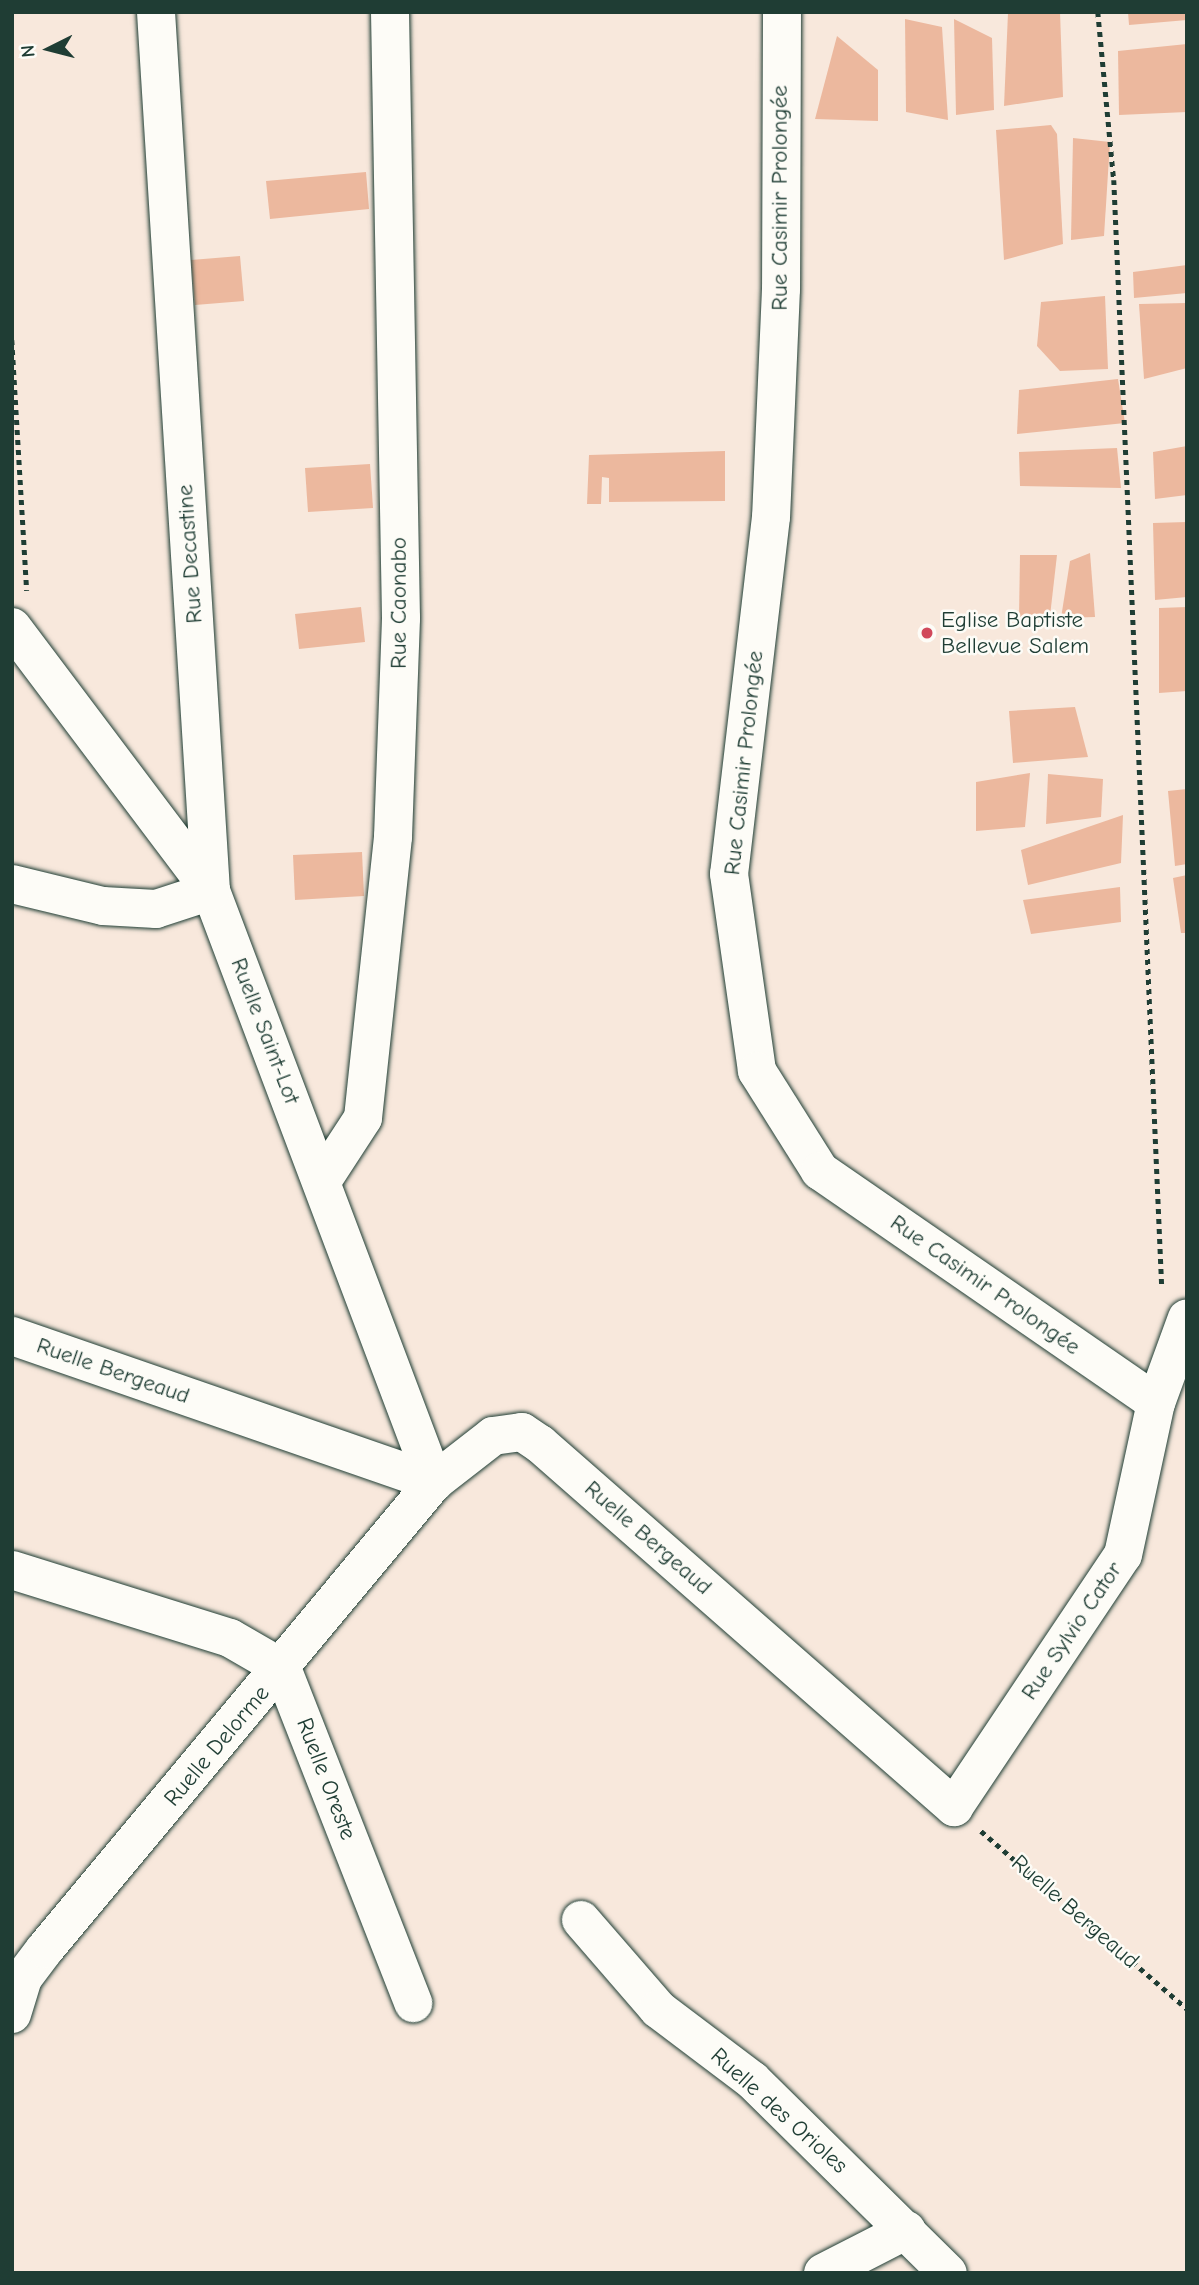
<!DOCTYPE html>
<meta charset="utf-8">
<style>
body{margin:0}
#map{position:relative;width:1199px;height:2285px;overflow:hidden;background:#f8e8dc;font-family:"Comic Neue",sans-serif}
div>[style]{position:absolute}
[style*='--x']{left:calc(var(--x)*1px);top:calc(var(--y)*1px);width:calc(var(--w)*1px);rotate:calc(var(--a)*1deg)}
.building>*{inset:0;background:#ecb89e}
.path>*{height:4.5px;margin-top:-2.25px;transform-origin:0;background:repeating-linear-gradient(90deg,#1f3d34 0 5px,transparent 0 10px)}
.roads{filter:drop-shadow(0 0 2px #1f3d34) drop-shadow(0 0 2px #1f3d34)}
.minor>*{height:38px;margin:-19px;padding:0 19px;transform-origin:19px;border-radius:19px;background:#fdfcf7}
.dots>*{width:19px;height:19px;translate:-50% -50%;box-sizing:border-box;border:4px solid #fdfcf7;border-radius:50%}
span{translate:-50% -50%;white-space:nowrap;text-align:center;line-height:1.15;-webkit-text-stroke:5px #fdfcf7;paint-order:stroke}
.street-label{font-size:23px;color:#1f3d34}
.poi-label{font-size:23px;color:#1f3d34}
.left{translate:0 -50%;text-align:left}
.frame{position:absolute;inset:0;border:14px solid #1f3d34;pointer-events:none}
.north{position:absolute;left:14px;top:14px;width:70px;height:70px;-webkit-text-stroke:5px #fdfcf7;paint-order:stroke;rotate:264deg;font-size:19px;font-weight:700;line-height:28px;text-align:center;color:#1f3d34}
.north::after{content:'';display:block;margin:auto;width:24px;height:32px;background:#1f3d34;clip-path:polygon(50% 0,100% 100%,50% 72%,0 100%)}
</style>
<div id="map">
<div class="building">
<i style="clip-path:polygon(1028px 12px,1060px 12px,1063px 97px,1004px 106px,1008px 13px)"></i>
<i style="clip-path:polygon(1128px 12px,1187px 12px,1187px 20px,1129px 25px)"></i>
<i style="clip-path:polygon(905px 19px,942px 27px,948px 120px,906px 112px)"></i>
<i style="clip-path:polygon(954px 19px,992px 38px,994px 110px,956px 115px)"></i>
<i style="clip-path:polygon(837px 36px,878px 70px,878px 121px,815px 119px)"></i>
<i style="clip-path:polygon(1187px 44px,1187px 112px,1119px 115px,1118px 51px)"></i>
<i style="clip-path:polygon(1051px 125px,1057px 134px,1063px 244px,1004px 260px,996px 130px)"></i>
<i style="clip-path:polygon(1073px 138px,1110px 142px,1104px 236px,1071px 240px)"></i>
<i style="clip-path:polygon(366px 172px,369px 209px,270px 219px,266px 181px)"></i>
<i style="clip-path:polygon(240px 256px,244px 301px,195px 305px,191px 260px)"></i>
<i style="clip-path:polygon(1187px 265px,1187px 293px,1134px 298px,1133px 272px)"></i>
<i style="clip-path:polygon(1105px 296px,1108px 369px,1060px 371px,1037px 346px,1041px 302px)"></i>
<i style="clip-path:polygon(1187px 303px,1187px 368px,1144px 379px,1139px 304px)"></i>
<i style="clip-path:polygon(1118px 379px,1125px 423px,1017px 434px,1019px 390px)"></i>
<i style="clip-path:polygon(1187px 446px,1187px 495px,1155px 499px,1153px 452px)"></i>
<i style="clip-path:polygon(1117px 448px,1121px 488px,1020px 486px,1019px 452px)"></i>
<i style="clip-path:polygon(725px 451px,725px 501px,609px 502px,609px 478px,602px 477px,601px 504px,587px 504px,589px 455px)"></i>
<i style="clip-path:polygon(370px 464px,373px 508px,308px 512px,305px 468px)"></i>
<i style="clip-path:polygon(1187px 522px,1187px 597px,1155px 600px,1153px 523px)"></i>
<i style="clip-path:polygon(1090px 553px,1095px 617px,1061px 618px,1070px 561px)"></i>
<i style="clip-path:polygon(1020px 555px,1057px 555px,1050px 616px,1019px 617px)"></i>
<i style="clip-path:polygon(361px 607px,365px 642px,299px 649px,295px 614px)"></i>
<i style="clip-path:polygon(1187px 607px,1187px 691px,1159px 693px,1159px 608px)"></i>
<i style="clip-path:polygon(1075px 707px,1088px 757px,1013px 763px,1009px 711px)"></i>
<i style="clip-path:polygon(1030px 773px,1025px 827px,976px 831px,976px 782px)"></i>
<i style="clip-path:polygon(1048px 774px,1103px 779px,1101px 817px,1046px 824px)"></i>
<i style="clip-path:polygon(1187px 789px,1187px 864px,1175px 866px,1168px 791px)"></i>
<i style="clip-path:polygon(1123px 815px,1121px 863px,1028px 885px,1021px 850px)"></i>
<i style="clip-path:polygon(362px 852px,364px 896px,295px 900px,293px 855px)"></i>
<i style="clip-path:polygon(1187px 875px,1187px 933px,1181px 933px,1173px 878px)"></i>
<i style="clip-path:polygon(1120px 887px,1121px 922px,1031px 934px,1023px 900px)"></i>
</div>
<div class="path">
<i style="--x:1098;--y:12;--w:169;--a:84.6"></i>
<i style="--x:1114;--y:180;--w:1108;--a:87.52"></i>
<i style="--x:12;--y:340;--w:251;--a:86.6"></i>
<i style="--x:981;--y:1831;--w:272;--a:40.8"></i>
</div>
<div class="roads">
<div class="minor">
<i style="--x:782;--y:12;--w:277;--a:90.2"></i>
<i style="--x:781;--y:289;--w:228;--a:92.5"></i>
<i style="--x:771;--y:517;--w:359;--a:96.7"></i>
<i style="--x:729;--y:874;--w:199;--a:81.9"></i>
<i style="--x:757;--y:1071;--w:118;--a:57.8"></i>
<i style="--x:820;--y:1171;--w:408;--a:34.6"></i>
<i style="--x:12;--y:627;--w:331;--a:53"></i>
<i style="--x:211;--y:891;--w:632;--a:69.33"></i>
<i style="--x:12;--y:884;--w:94;--a:13.6"></i>
<i style="--x:103;--y:906;--w:53;--a:3.2"></i>
<i style="--x:156;--y:909;--w:58;--a:-18.1"></i>
<i style="--x:211;--y:891;--w:881;--a:-93.58"></i>
<i style="--x:322;--y:1181;--w:75;--a:-56.9"></i>
<i style="--x:363;--y:1118;--w:283;--a:-83.9"></i>
<i style="--x:393;--y:837;--w:219;--a:-87.9"></i>
<i style="--x:401;--y:618;--w:606;--a:-91.04"></i>
<i style="--x:12;--y:1336;--w:447;--a:19.1"></i>
<i style="--x:12;--y:1570;--w:228;--a:17.3"></i>
<i style="--x:230;--y:1638;--w:60;--a:30"></i>
<i style="--x:282;--y:1668;--w:360;--a:68.6"></i>
<i style="--x:581;--y:1920;--w:118;--a:49.1"></i>
<i style="--x:658;--y:2009;--w:118;--a:37.1"></i>
<i style="--x:752;--y:2080;--w:275;--a:44.6"></i>
<i style="--x:12;--y:2014;--w:38;--a:-73"></i>
<i style="--x:23;--y:1978;--w:36;--a:-53"></i>
<i style="--x:45;--y:1949;--w:608;--a:-50.21"></i>
<i style="--x:434;--y:1482;--w:75;--a:-37.9"></i>
<i style="--x:493;--y:1436;--w:29;--a:-8"></i>
<i style="--x:522;--y:1432;--w:22;--a:34"></i>
<i style="--x:540;--y:1444;--w:551;--a:41.24"></i>
<i style="--x:954;--y:1807;--w:303;--a:-56.2"></i>
<i style="--x:1123;--y:1555;--w:156;--a:-77.8"></i>
<i style="--x:1156;--y:1403;--w:90;--a:-70"></i>
<i style="--x:823;--y:2273;--w:94;--a:-27.1"></i>
</div>
</div>
<div class="dots">
<i style="left:927px;top:633px;background:#d1495b"></i>
</div>
<div class="street-label">
<span style="left:780px;top:198px;rotate:-90deg">Rue Casimir Prolongée</span>
<span style="left:190px;top:554px;rotate:-94deg">Rue Decastine</span>
<span style="left:399px;top:603px;rotate:-90deg">Rue Caonabo</span>
<span style="left:744px;top:763px;rotate:-84deg">Rue Casimir Prolongée</span>
<span style="left:265px;top:1031px;rotate:69deg">Ruelle Saint-Lot</span>
<span style="left:985px;top:1285px;rotate:35deg">Rue Casimir Prolongée</span>
<span style="left:113px;top:1371px;rotate:19deg">Ruelle Bergeaud</span>
<span style="left:648px;top:1538px;rotate:41deg">Ruelle Bergeaud</span>
<span style="left:1072px;top:1631px;rotate:-56deg">Rue Sylvio Cator</span>
<span style="left:217px;top:1746px;rotate:-50deg">Ruelle Delorme</span>
<span style="left:326px;top:1779px;rotate:69deg">Ruelle Oreste</span>
<span style="left:1075px;top:1912px;rotate:41deg">Ruelle Bergeaud</span>
<span style="left:779px;top:2111px;rotate:42deg">Ruelle des Orioles</span>
</div>
<div class="poi-label">
<span class="left" style="left:941px;top:633px">Eglise Baptiste<br>Bellevue Salem</span>
</div>
<div class="frame"></div>
<div class="north">N</div>
</div>
